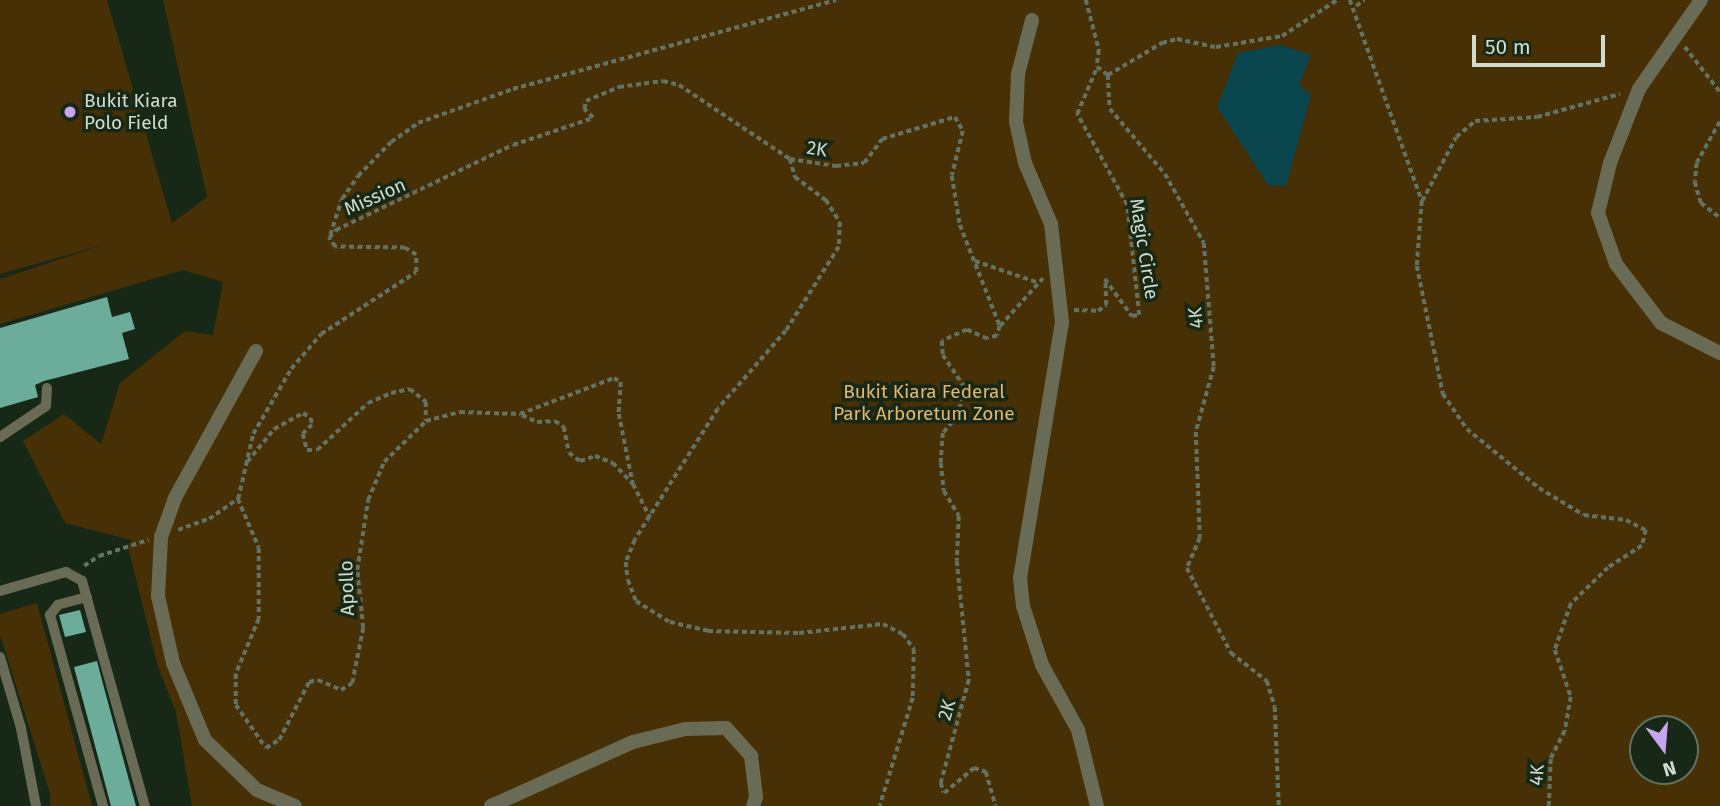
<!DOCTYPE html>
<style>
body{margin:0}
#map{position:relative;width:1720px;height:806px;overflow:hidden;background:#172816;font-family:"Fira Sans",sans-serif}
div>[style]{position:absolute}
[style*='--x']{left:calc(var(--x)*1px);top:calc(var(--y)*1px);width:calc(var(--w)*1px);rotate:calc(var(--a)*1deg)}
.green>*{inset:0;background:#473005}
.water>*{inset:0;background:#0a464d}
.building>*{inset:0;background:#6bac9a}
.path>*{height:3.5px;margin-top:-1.75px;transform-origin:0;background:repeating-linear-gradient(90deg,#637262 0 5px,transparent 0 8.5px)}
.service>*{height:10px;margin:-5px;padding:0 5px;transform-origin:5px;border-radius:5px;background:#6a6b55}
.pedestrian>*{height:14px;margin:-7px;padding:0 7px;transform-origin:7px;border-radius:7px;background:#6a6b55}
.dots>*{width:19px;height:19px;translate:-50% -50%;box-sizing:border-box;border:4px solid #172816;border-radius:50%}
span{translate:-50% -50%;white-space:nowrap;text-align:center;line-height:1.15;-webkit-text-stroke:7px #172816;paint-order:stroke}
.poi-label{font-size:19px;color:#d1dccf}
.left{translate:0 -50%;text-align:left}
.street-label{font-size:19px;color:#d1dccf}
.park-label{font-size:19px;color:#e3b771}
.north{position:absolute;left:1629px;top:715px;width:70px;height:70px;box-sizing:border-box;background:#172816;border:2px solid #617060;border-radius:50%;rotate:164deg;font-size:19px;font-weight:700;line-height:28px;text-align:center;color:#d1dccf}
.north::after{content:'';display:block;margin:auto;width:24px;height:32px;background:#c7a6ef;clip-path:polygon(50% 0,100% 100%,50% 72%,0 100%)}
.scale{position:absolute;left:1472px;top:35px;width:133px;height:32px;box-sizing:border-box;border:4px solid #d1dccf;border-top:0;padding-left:9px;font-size:21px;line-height:24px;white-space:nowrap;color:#d1dccf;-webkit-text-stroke:5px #172816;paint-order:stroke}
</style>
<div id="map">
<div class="green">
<i style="clip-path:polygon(evenodd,0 0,107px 0,172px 223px,207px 197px,163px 0,1720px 0,1720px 806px,192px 806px,176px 712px,158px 667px,128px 546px,131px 540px,65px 523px,23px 441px,64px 414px,101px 444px,120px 383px,185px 331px,213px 335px,223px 282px,183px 270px,0 324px,0 279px,103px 245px,0 274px,0 0,1643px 729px,1685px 729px,1685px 771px,1643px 771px,1643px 729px)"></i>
<i style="clip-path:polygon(37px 603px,92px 806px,50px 806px,50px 793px,0 635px,0 614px)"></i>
</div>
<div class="water">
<i style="clip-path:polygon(1280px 45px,1311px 55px,1299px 85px,1311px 95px,1286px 186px,1268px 185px,1217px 107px,1238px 53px)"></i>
</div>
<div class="building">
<i style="clip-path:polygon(107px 297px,112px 317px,130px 312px,135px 329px,122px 333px,129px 359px,44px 381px,35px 385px,38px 397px,0 408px,0 328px)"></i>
<i style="clip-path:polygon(80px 610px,86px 632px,65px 637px,59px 615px)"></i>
<i style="clip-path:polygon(97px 661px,103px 684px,136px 806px,111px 806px,74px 667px)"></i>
</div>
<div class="path">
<i style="--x:1086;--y:0;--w:52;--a:75.4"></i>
<i style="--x:1099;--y:50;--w:17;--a:97"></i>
<i style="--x:1097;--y:67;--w:14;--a:36"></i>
<i style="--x:1350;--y:0;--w:214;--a:70.3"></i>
<i style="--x:1422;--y:201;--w:65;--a:94.4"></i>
<i style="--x:1417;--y:266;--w:131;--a:78.5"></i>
<i style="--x:1443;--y:394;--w:42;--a:55.6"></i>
<i style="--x:1467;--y:429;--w:93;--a:39.3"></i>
<i style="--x:1539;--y:488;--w:52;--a:31"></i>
<i style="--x:1584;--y:515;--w:42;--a:6.8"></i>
<i style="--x:1626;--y:520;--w:22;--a:27"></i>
<i style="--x:1646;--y:530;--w:16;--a:104"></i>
<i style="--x:1642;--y:546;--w:40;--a:147.1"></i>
<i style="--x:1608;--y:568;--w:52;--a:135.8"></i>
<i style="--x:1571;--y:604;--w:49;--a:109.2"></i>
<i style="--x:1555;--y:650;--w:50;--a:71.2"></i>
<i style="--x:1571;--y:697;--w:35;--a:100"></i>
<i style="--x:1565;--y:731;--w:31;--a:117"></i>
<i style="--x:1551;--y:759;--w:47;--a:92.4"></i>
<i style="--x:1356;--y:6;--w:10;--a:-37"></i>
<i style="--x:1685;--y:47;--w:57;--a:52.1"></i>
<i style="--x:1108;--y:75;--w:34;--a:87"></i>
<i style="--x:1110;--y:109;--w:85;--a:49.8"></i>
<i style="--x:1165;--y:174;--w:79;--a:60.5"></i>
<i style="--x:1204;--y:243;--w:124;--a:85.4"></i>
<i style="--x:1214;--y:367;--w:67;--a:105.5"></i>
<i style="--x:1196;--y:432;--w:106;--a:87.8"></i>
<i style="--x:1200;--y:538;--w:33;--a:113"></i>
<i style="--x:1187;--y:568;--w:96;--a:62.6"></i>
<i style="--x:1231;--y:653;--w:46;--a:37.9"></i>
<i style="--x:1267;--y:681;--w:27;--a:73"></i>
<i style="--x:1275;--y:707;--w:99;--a:87.7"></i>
<i style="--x:1108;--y:75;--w:63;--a:-30.7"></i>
<i style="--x:1162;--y:43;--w:16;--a:-15"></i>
<i style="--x:1177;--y:39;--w:40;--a:12"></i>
<i style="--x:1216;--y:47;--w:67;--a:-9.5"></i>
<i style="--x:1282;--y:36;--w:66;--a:-33.2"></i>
<i style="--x:1720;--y:122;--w:47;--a:119.3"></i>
<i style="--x:1697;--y:163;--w:19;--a:96"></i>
<i style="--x:1695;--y:182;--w:22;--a:74"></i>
<i style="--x:1701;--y:203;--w:24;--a:38"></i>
<i style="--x:790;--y:159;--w:19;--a:74"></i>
<i style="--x:795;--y:177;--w:39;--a:37"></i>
<i style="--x:826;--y:200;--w:26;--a:58"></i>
<i style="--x:840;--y:222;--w:25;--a:92"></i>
<i style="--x:839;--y:247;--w:99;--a:122.2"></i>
<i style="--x:786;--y:331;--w:103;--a:131.1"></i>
<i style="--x:718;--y:409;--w:155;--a:122.4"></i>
<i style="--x:635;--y:540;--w:24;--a:112"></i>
<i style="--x:626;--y:562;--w:18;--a:84"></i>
<i style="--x:628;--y:580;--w:22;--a:69"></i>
<i style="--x:636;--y:601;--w:40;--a:32"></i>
<i style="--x:670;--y:622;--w:39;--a:13"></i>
<i style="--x:708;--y:631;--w:91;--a:1.3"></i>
<i style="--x:799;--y:633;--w:84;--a:-6.1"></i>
<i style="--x:883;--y:624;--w:22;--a:27"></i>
<i style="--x:903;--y:634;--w:19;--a:54"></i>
<i style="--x:914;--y:649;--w:49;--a:91.2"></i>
<i style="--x:913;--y:698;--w:113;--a:107"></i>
<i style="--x:1422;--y:201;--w:72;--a:-62"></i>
<i style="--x:1456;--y:137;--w:25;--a:-40"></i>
<i style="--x:1475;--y:121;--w:62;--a:-3.7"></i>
<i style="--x:1537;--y:117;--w:86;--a:-15.5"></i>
<i style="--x:330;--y:235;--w:38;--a:-72"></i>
<i style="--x:342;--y:199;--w:28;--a:-55"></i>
<i style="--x:358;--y:176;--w:47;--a:-45.9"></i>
<i style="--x:391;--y:142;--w:33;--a:-35"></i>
<i style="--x:418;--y:123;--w:101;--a:-19.7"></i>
<i style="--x:513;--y:89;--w:335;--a:-15.4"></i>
<i style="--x:975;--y:261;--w:65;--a:19"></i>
<i style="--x:1074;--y:310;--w:24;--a:2"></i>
<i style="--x:1098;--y:311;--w:10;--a:-37"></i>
<i style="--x:1106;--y:305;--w:26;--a:-92"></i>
<i style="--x:1105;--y:279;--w:46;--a:53.9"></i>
<i style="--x:1132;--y:316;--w:7;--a:-8"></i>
<i style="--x:1139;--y:315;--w:111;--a:-96.2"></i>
<i style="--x:1127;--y:205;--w:104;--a:-118.8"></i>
<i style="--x:1077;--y:114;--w:51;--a:-66.9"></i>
<i style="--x:1000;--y:326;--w:64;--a:-48.1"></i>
<i style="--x:522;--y:415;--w:17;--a:25"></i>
<i style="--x:537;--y:422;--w:18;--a:-3"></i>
<i style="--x:555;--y:421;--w:11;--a:34"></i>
<i style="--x:564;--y:427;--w:26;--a:79"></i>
<i style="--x:569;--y:453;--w:14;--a:36"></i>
<i style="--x:580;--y:461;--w:16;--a:-18"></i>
<i style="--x:595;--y:456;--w:19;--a:21"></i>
<i style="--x:613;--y:463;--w:29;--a:46"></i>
<i style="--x:247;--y:462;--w:43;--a:-50.7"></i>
<i style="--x:274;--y:429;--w:33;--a:-29"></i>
<i style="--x:303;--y:413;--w:9;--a:32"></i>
<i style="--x:311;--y:418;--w:7;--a:82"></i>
<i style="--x:312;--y:425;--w:13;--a:135"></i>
<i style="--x:303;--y:434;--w:16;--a:76"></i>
<i style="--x:307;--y:450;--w:10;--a:0"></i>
<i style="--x:317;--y:450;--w:69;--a:-42.7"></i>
<i style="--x:368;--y:403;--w:25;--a:-23"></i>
<i style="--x:391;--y:393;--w:19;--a:-12"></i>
<i style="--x:410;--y:389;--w:21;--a:39"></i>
<i style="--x:426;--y:402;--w:19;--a:90"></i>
<i style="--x:238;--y:499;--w:53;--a:66.8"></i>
<i style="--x:259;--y:548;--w:71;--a:90"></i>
<i style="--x:259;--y:619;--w:60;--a:112.7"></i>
<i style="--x:236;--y:674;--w:31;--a:90"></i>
<i style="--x:236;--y:705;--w:52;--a:55.1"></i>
<i style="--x:266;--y:748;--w:15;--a:-32"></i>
<i style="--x:279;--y:740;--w:65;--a:-62.7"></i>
<i style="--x:309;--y:682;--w:9;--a:-13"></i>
<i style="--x:318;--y:680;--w:25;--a:23"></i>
<i style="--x:341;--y:690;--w:13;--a:-32"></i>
<i style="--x:352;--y:683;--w:56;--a:-78.7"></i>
<i style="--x:363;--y:628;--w:58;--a:-95.9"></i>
<i style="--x:357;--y:570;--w:71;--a:-81.1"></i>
<i style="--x:368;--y:500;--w:41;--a:-67.2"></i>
<i style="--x:384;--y:462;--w:59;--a:-44.3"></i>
<i style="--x:426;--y:421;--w:35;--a:-15"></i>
<i style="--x:460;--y:412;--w:60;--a:1.9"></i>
<i style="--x:520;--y:414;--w:101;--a:-21"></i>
<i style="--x:614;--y:378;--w:8;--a:30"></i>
<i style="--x:621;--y:382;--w:32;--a:94"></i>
<i style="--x:619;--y:414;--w:71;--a:78.7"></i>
<i style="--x:633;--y:484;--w:38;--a:63"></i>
<i style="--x:178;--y:530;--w:33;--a:-20"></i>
<i style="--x:209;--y:519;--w:35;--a:-35"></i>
<i style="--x:238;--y:499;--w:67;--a:-77"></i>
<i style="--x:253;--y:434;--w:75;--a:-59.7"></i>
<i style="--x:291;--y:369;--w:46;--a:-49.4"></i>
<i style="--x:321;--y:334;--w:113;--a:-33.1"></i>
<i style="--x:416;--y:272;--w:17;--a:-90"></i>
<i style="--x:416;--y:255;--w:13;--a:-148"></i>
<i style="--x:405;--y:248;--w:70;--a:-179.2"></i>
<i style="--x:335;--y:247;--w:11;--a:-124"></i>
<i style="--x:329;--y:238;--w:11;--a:-49"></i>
<i style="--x:336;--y:230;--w:196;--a:-25.7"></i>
<i style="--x:513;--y:145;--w:84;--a:-18.6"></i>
<i style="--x:593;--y:118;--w:13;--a:-135"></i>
<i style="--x:584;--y:109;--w:8;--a:-76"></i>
<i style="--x:586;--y:101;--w:36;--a:-23"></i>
<i style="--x:619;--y:87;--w:44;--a:-7.8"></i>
<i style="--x:663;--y:81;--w:16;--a:14"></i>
<i style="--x:679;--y:85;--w:133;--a:33.7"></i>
<i style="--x:790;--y:159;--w:47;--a:8.7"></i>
<i style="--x:836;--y:166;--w:28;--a:-6"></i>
<i style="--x:864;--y:163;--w:30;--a:-53"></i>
<i style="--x:882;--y:139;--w:76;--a:-16.8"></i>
<i style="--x:955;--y:117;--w:16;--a:60"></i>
<i style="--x:963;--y:131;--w:46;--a:103.7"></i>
<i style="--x:952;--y:176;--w:50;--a:80.7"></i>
<i style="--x:960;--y:225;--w:109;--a:68.4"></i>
<i style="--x:1000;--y:326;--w:10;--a:107"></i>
<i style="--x:997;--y:336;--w:10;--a:163"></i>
<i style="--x:987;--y:339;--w:22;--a:-156"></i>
<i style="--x:967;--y:330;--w:27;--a:156"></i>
<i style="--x:942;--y:341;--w:14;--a:86"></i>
<i style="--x:943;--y:355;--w:40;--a:56"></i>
<i style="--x:965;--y:388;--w:29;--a:104"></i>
<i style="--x:958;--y:416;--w:23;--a:131"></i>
<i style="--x:943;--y:433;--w:30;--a:94"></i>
<i style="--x:941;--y:463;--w:28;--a:84"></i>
<i style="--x:944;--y:491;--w:29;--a:59"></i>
<i style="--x:959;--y:516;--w:45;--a:92.5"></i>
<i style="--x:957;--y:561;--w:120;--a:84.2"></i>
<i style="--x:969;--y:680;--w:107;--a:105.2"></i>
<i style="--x:941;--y:783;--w:10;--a:73"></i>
<i style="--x:944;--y:793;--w:39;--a:-40"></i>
<i style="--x:974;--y:768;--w:13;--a:18"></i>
<i style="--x:986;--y:772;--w:35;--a:74"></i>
<i style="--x:84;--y:566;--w:18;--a:-34"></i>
<i style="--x:99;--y:556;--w:52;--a:-18.1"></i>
</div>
<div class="service">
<i style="--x:0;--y:437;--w:55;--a:-34"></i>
<i style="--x:46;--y:406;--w:18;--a:-87"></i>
<i style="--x:0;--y:591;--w:69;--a:-16.1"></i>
<i style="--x:66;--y:572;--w:18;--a:29"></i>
<i style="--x:82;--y:581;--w:234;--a:74.4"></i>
<i style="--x:87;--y:597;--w:30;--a:165"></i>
<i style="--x:58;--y:605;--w:13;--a:129"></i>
<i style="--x:50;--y:615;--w:198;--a:74.5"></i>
<i style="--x:0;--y:657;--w:74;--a:73.5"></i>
<i style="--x:21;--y:728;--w:79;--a:79.1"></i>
</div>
<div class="pedestrian">
<i style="--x:1701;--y:0;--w:108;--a:124.9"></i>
<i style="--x:1639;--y:89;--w:79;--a:111.4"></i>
<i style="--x:1610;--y:163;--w:51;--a:103.5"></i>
<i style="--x:1598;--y:213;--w:54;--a:70.6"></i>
<i style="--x:1616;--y:264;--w:74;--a:52.7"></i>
<i style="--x:1661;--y:323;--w:66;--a:27"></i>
<i style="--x:1032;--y:20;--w:56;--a:104.5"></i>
<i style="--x:1018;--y:74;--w:48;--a:92.4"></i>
<i style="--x:1016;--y:122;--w:42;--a:77.6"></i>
<i style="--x:1025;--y:163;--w:66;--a:66.9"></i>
<i style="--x:1051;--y:224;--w:99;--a:83.6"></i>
<i style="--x:1062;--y:322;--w:259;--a:99.3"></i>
<i style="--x:1020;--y:578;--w:28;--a:84"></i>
<i style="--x:1023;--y:606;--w:62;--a:72.1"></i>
<i style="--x:1042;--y:665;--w:74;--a:61"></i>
<i style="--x:1078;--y:730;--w:78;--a:76"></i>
<i style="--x:256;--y:351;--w:168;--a:118.9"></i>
<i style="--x:175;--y:498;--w:41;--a:109.7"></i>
<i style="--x:161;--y:537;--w:59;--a:92.9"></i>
<i style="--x:158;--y:596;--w:69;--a:77.4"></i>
<i style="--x:173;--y:663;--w:83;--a:67.4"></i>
<i style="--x:205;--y:740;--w:72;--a:43.9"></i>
<i style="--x:257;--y:790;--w:41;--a:22.8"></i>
<i style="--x:491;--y:806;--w:156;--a:-24.3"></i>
<i style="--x:633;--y:742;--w:54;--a:-14"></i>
<i style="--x:685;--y:729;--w:41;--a:-1.4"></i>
<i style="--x:726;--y:728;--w:38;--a:48"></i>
<i style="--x:751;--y:756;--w:41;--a:83"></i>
<i style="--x:756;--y:797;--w:9;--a:108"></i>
</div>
<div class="dots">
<i style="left:70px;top:112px;background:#c7a6ef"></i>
</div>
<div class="poi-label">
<span class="left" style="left:84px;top:112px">Bukit Kiara<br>Polo Field</span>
</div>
<div class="street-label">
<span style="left:817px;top:149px;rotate:8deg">2K</span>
<span style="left:375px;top:197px;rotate:-24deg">Mission</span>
<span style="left:1144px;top:249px;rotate:81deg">Magic Circle</span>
<span style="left:1196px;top:318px;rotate:-95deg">4K</span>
<span style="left:347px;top:588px;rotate:-92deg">Apollo</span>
<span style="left:947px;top:710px;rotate:-74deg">2K</span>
<span style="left:1537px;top:775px;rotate:-86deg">4K</span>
</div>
<div class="park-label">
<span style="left:924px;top:403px">Bukit Kiara Federal<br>Park Arboretum Zone</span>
</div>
<div class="north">N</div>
<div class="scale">50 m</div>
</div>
